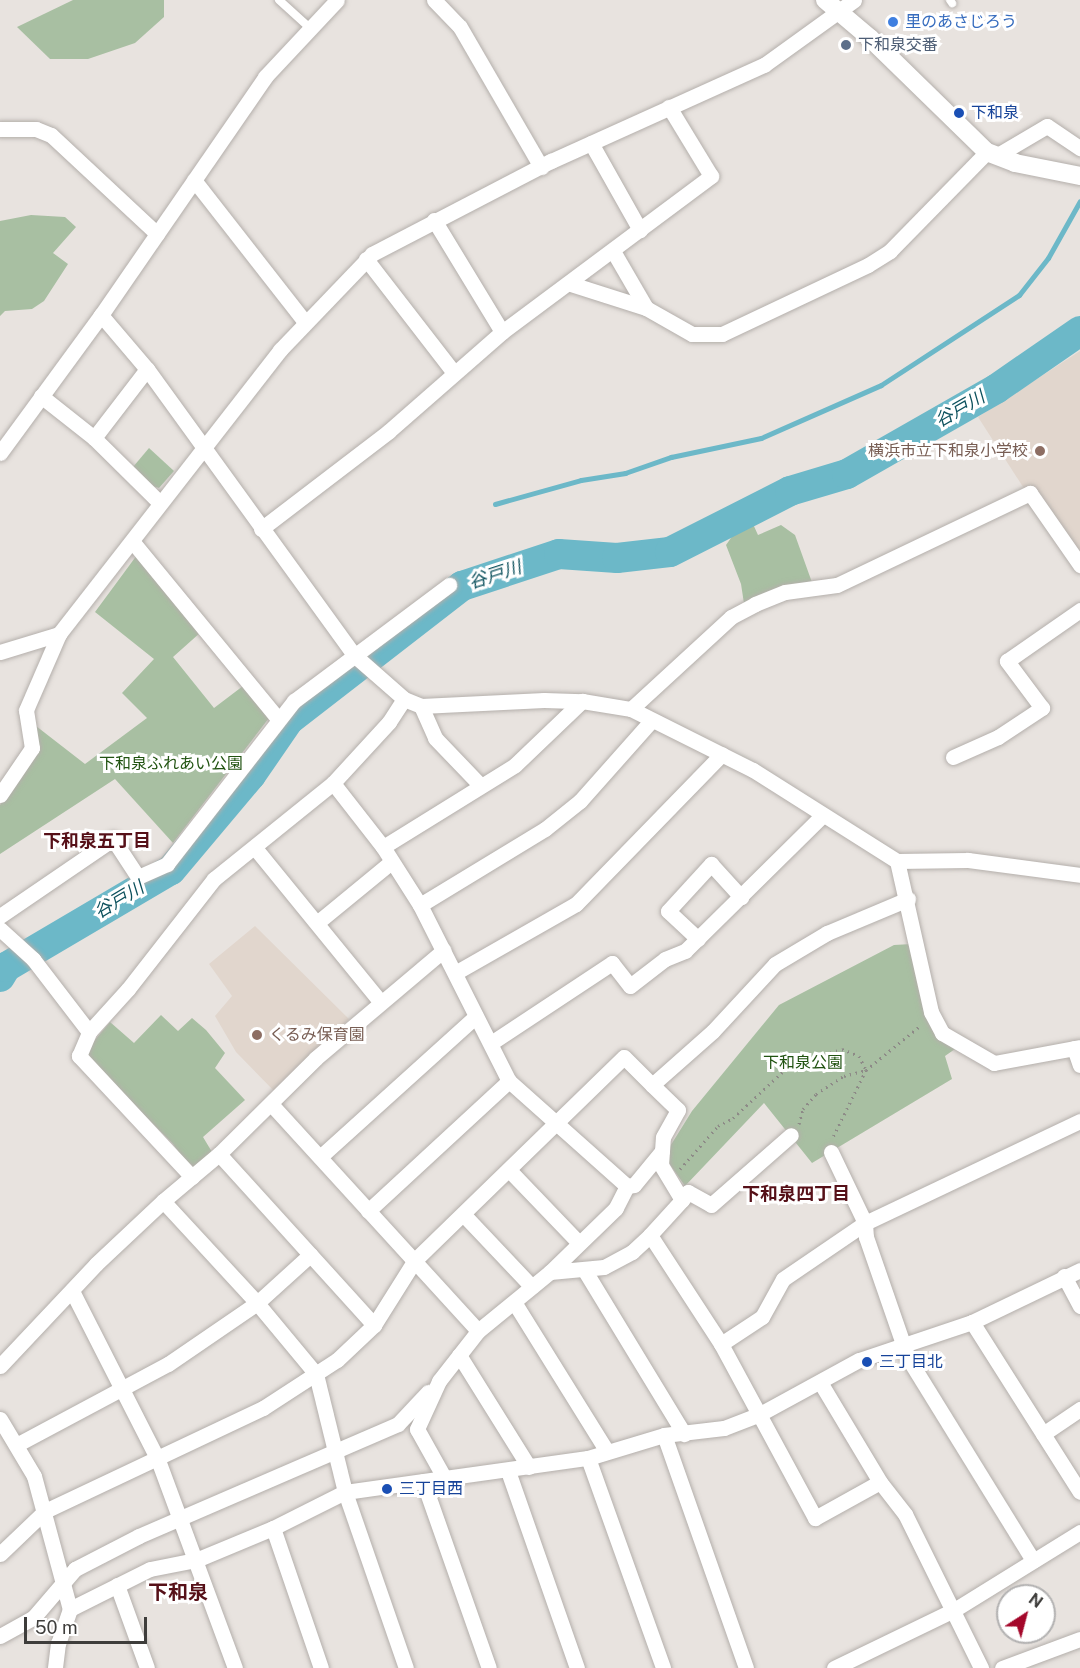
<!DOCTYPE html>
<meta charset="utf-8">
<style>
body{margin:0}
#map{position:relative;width:1080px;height:1668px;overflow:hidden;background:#e8e3df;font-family:"Public Sans","Noto Sans JP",sans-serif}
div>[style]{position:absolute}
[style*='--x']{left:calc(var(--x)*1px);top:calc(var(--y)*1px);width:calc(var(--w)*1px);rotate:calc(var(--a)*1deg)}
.built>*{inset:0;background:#e1d6cd}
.green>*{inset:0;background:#a8bfa2}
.stream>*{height:5px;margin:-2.5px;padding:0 2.5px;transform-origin:2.5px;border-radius:2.5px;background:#6cb8c8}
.river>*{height:30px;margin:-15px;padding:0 15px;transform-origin:15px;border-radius:15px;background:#6cb8c8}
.path>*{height:3px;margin-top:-1.5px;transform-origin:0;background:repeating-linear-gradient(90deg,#8d8a87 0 1.5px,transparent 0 6px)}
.roads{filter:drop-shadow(0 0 2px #b4afab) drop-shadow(0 0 2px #b4afab)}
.service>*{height:8px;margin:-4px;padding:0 4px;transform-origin:4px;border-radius:4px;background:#fff}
.minor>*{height:15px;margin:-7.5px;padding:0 7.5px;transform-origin:7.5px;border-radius:7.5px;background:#fff}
.tertiary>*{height:18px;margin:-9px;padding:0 9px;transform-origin:9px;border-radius:9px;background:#fff}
.dots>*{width:16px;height:16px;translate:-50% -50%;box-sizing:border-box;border:3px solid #fff;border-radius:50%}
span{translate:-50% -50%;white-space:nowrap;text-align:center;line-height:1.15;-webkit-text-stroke:6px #fff;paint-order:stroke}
.shop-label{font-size:16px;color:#366cbe}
.left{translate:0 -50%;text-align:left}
.service-label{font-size:16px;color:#4e5e75}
.transit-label{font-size:16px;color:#164399}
.education-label{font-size:16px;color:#785e54}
.right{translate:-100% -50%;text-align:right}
.park-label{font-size:16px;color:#215311}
.water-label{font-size:18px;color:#0d515d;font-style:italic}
.neighbourhood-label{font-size:18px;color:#561018;font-weight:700}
.quarter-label{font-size:20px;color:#561018;font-weight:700}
.north{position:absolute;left:996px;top:1584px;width:60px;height:60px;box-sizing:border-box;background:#fff;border:2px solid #b2b1b1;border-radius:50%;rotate:36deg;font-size:16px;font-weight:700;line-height:24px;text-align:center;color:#3e3d3b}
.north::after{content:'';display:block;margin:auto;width:21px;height:27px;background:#a4072a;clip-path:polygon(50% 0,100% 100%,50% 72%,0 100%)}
.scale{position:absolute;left:24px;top:1617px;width:123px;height:27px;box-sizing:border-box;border:3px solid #3e3d3b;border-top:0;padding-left:8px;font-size:18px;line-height:21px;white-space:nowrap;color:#3e3d3b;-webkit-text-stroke:4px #fff;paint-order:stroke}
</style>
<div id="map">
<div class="built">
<i style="clip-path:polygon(1080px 351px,1080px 558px,1033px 486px,1025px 490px,978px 417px)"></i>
<i style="clip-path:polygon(255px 926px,349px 1019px,275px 1092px,236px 1052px,215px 1016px,232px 996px,209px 964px)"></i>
</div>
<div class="green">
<i style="clip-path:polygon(73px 0,164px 0,164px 17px,135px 43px,88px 59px,50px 59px,17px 27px)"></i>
<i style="clip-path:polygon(31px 215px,65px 217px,76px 227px,53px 253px,68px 264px,44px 301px,32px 309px,5px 311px,0 316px,0 221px)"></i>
<i style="clip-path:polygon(149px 448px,174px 471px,159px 488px,152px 486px,133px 467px)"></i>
<i style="clip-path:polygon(748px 513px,758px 535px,781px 525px,795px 535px,814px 588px,745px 610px,741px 584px,726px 545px,738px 528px,740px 516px)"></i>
<i style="clip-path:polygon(137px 555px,201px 632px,173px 657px,214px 708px,243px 686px,269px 718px,173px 843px,115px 779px,0 854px,0 805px,36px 751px,36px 726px,85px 764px,147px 718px,122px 693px,154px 659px,95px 612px)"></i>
<i style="clip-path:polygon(912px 944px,942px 1039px,955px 1049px,945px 1056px,952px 1079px,812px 1163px,764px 1103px,685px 1186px,664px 1156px,692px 1111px,779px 1005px,894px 945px)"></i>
<i style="clip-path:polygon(161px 1015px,178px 1031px,192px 1018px,206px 1030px,225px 1053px,215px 1068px,245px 1100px,203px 1137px,212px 1152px,192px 1171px,173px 1144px,88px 1058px,89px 1047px,110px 1022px,134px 1043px)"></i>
</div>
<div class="stream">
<i style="--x:495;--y:504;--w:89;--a:-15.6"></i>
<i style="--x:581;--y:480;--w:45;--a:-9"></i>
<i style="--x:625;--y:473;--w:49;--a:-19.2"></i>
<i style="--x:671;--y:457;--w:92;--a:-11.9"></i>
<i style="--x:761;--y:438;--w:131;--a:-23.8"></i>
<i style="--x:881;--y:385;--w:165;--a:-33.1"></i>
<i style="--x:1019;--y:295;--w:47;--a:-51.9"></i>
<i style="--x:1048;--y:258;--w:65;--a:-60.7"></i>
</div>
<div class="river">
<i style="--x:0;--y:977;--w:12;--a:-59"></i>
<i style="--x:6;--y:967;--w:191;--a:-30.5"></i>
<i style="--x:171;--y:870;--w:124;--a:-49.9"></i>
<i style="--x:251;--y:775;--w:67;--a:-55.4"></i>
<i style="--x:289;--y:720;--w:219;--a:-37.8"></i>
<i style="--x:462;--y:586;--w:102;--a:-18.3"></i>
<i style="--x:559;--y:554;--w:58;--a:3.9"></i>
<i style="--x:617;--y:558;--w:53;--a:-6.5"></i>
<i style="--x:670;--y:552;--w:135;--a:-26.9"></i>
<i style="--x:790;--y:491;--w:59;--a:-16.6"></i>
<i style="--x:847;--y:474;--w:172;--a:-29.7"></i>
<i style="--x:996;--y:389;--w:102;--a:-34.6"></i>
</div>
<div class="path">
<i style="--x:799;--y:1124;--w:16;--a:-75"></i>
<i style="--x:803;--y:1109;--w:20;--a:-49"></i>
<i style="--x:816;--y:1094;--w:33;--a:-33"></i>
<i style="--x:844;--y:1076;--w:23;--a:-15"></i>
<i style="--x:866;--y:1070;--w:70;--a:-39.2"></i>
<i style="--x:680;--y:1169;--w:57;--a:-48.5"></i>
<i style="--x:718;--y:1126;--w:17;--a:-28"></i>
<i style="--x:733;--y:1118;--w:78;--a:-42.9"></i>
<i style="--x:790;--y:1065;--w:54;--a:-17.1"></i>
<i style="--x:842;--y:1049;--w:18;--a:22"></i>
<i style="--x:859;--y:1056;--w:16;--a:63"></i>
<i style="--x:866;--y:1070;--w:77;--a:116.2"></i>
</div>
<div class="roads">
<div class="service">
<i style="--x:279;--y:0;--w:42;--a:42.1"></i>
<i style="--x:950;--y:0;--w:4;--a:56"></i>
</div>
<div class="minor">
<i style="--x:434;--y:0;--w:37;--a:46"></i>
<i style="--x:460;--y:27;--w:162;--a:59.9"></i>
<i style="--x:0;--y:129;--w:36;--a:0"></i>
<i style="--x:36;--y:129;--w:16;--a:22"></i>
<i style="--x:51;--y:135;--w:145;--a:43"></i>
<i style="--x:591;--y:143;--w:100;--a:60.6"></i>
<i style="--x:996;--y:156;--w:59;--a:-30.5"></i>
<i style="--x:1047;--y:126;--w:40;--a:34"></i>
<i style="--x:194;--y:180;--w:180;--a:52"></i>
<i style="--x:434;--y:220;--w:131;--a:58.7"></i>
<i style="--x:613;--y:251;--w:66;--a:59.9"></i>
<i style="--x:366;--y:259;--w:144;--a:52.3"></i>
<i style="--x:571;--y:284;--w:79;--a:17.7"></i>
<i style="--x:646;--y:308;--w:53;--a:29.5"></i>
<i style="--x:692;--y:334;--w:30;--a:0"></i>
<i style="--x:722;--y:334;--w:161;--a:-25.3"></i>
<i style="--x:868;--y:265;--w:26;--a:-32"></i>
<i style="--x:890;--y:251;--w:139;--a:-45.6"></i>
<i style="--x:101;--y:315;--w:71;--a:49.6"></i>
<i style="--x:147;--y:369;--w:353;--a:54.1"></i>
<i style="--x:354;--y:655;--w:67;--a:41.3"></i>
<i style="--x:404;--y:699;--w:18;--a:22"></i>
<i style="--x:421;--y:706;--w:123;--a:-2.8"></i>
<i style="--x:544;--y:700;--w:38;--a:2"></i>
<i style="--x:582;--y:701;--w:50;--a:9.3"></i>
<i style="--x:631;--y:709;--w:136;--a:26.6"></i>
<i style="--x:753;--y:770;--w:170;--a:32.3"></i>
<i style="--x:897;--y:861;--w:71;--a:-0.8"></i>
<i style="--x:968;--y:860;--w:113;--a:7.6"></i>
<i style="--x:41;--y:396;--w:68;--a:38.4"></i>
<i style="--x:94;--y:438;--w:91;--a:44.6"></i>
<i style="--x:94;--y:438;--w:87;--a:-52.5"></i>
<i style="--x:0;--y:453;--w:171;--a:-53.8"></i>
<i style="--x:101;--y:315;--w:289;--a:-55.4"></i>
<i style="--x:265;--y:77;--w:105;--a:-46.9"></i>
<i style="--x:261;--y:529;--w:161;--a:-37.4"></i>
<i style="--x:389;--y:431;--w:150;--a:-41.2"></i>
<i style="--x:502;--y:332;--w:261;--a:-36.7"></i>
<i style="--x:711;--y:176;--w:81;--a:-121.3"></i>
<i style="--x:132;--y:541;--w:230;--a:50.6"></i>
<i style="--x:0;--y:652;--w:62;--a:-17"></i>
<i style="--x:59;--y:634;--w:360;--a:-52.1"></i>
<i style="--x:280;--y:350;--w:133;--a:-46.2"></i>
<i style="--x:372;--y:254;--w:202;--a:-27.5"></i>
<i style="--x:551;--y:161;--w:234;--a:-24.3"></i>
<i style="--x:764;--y:65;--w:111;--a:-35.8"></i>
<i style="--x:421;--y:706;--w:35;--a:66"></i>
<i style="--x:435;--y:738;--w:66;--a:46.2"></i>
<i style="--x:631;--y:709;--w:136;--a:-42.6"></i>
<i style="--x:731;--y:617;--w:27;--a:-28"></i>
<i style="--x:755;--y:604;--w:32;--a:-22"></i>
<i style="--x:785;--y:592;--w:52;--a:-7.7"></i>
<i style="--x:837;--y:585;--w:214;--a:-25.5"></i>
<i style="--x:1030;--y:493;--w:88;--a:55.2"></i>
<i style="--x:953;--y:757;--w:49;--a:-24"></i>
<i style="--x:998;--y:737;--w:53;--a:-33.4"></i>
<i style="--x:1042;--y:708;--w:59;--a:-126.7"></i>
<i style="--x:1007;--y:661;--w:89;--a:-34.9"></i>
<i style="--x:333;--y:783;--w:81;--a:52"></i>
<i style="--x:383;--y:847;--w:69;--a:57.5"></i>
<i style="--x:420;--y:905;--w:197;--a:63.2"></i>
<i style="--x:509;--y:1081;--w:158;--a:41.7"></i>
<i style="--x:627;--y:1186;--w:25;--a:117"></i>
<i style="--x:616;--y:1208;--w:92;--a:135.9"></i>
<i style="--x:550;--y:1272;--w:93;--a:140.7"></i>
<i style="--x:478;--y:1331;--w:63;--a:128"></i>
<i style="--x:439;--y:1381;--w:53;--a:114.6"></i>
<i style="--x:417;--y:1429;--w:57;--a:60.8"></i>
<i style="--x:0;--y:795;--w:57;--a:-55.8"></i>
<i style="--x:32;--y:748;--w:38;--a:-99"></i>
<i style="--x:26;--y:710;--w:83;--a:-66.5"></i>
<i style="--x:383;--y:847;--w:155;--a:-31.8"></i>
<i style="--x:515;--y:765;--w:93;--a:-43.7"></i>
<i style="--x:255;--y:848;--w:198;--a:50.8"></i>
<i style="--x:897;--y:861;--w:155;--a:77.3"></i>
<i style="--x:931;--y:1012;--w:24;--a:62"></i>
<i style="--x:942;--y:1033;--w:60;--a:30"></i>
<i style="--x:994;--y:1063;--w:87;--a:-10.5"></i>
<i style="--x:420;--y:905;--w:146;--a:-31.3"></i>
<i style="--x:545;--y:829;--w:45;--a:-38.7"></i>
<i style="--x:580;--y:801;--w:108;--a:-48.4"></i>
<i style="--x:0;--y:916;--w:137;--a:-34.3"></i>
<i style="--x:113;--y:839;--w:45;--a:56.7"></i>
<i style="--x:138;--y:877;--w:32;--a:-24"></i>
<i style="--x:167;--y:864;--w:207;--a:-52.1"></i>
<i style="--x:294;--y:701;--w:194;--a:-36.8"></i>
<i style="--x:318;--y:922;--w:94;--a:-39.4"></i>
<i style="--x:0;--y:929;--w:45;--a:42.3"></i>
<i style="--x:33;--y:959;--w:92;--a:52.5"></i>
<i style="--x:698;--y:939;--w:41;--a:-137"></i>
<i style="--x:668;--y:911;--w:64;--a:-47.5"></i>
<i style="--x:711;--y:864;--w:45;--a:47.7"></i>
<i style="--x:455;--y:973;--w:139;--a:-29.7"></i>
<i style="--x:576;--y:904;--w:209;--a:-45.8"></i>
<i style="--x:491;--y:1043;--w:145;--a:-33.5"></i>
<i style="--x:612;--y:963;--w:29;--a:52"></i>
<i style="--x:630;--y:986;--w:44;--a:-37.6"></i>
<i style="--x:665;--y:959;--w:22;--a:-22"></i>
<i style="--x:685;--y:951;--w:192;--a:-44.6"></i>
<i style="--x:1074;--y:1048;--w:18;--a:71"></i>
<i style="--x:271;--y:1104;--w:307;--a:47.6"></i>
<i style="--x:831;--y:1152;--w:79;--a:64.4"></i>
<i style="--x:865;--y:1223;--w:14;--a:86"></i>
<i style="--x:866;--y:1237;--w:128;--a:70.9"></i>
<i style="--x:908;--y:1358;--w:238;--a:58.3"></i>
<i style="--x:219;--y:1154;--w:231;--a:47.8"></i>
<i style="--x:320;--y:1157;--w:210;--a:-42.1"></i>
<i style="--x:509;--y:1170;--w:101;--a:46.2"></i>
<i style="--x:192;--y:1177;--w:166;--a:-133"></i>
<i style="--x:79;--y:1056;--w:26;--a:-67"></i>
<i style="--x:89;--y:1032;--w:58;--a:-47.8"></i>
<i style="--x:128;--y:989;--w:140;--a:-52"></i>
<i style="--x:214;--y:879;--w:153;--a:-38.9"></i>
<i style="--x:333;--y:783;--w:83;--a:-47.4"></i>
<i style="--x:389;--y:722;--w:27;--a:-57"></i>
<i style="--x:627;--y:1186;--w:7;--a:-8"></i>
<i style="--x:634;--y:1185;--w:44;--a:-50.5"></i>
<i style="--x:682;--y:1200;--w:10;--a:-53"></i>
<i style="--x:688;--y:1192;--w:26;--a:29"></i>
<i style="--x:711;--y:1205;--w:106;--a:-41.2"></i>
<i style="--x:163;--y:1201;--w:139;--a:47.3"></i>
<i style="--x:257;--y:1303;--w:92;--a:50.3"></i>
<i style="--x:316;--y:1374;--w:122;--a:76.2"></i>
<i style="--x:345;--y:1492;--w:186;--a:70.9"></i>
<i style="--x:368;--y:1211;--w:192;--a:-42.7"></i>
<i style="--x:463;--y:1214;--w:100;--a:46.6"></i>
<i style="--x:650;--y:1235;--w:47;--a:-47.6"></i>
<i style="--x:682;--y:1200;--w:41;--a:-121"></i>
<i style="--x:661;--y:1165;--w:28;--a:-86"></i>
<i style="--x:663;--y:1137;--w:31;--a:-61"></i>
<i style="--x:678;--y:1110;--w:36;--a:-136"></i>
<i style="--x:585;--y:1271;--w:191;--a:58.7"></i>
<i style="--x:550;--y:1272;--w:54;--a:-5.3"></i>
<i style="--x:604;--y:1267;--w:32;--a:-28"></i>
<i style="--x:632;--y:1252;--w:25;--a:-43"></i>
<i style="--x:650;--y:1235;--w:130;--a:56.9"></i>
<i style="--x:721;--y:1344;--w:198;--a:61.6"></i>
<i style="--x:815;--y:1518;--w:74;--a:-29"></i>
<i style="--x:1064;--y:1276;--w:34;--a:62"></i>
<i style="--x:72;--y:1291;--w:190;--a:63"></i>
<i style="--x:158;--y:1460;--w:222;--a:69.7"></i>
<i style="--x:514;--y:1302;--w:174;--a:58.1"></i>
<i style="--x:972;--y:1322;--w:201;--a:57.6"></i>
<i style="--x:721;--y:1344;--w:49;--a:-33.4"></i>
<i style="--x:762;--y:1317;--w:43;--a:-61.1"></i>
<i style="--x:783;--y:1279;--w:99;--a:-34.3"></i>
<i style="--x:865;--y:1223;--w:238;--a:-25.4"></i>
<i style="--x:459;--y:1355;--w:132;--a:58"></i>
<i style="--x:0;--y:1366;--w:140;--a:-46.7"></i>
<i style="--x:96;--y:1264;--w:92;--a:-43.2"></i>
<i style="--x:163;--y:1201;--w:73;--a:-40"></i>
<i style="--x:219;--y:1154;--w:136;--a:-44.7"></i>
<i style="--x:316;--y:1058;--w:167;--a:-40.2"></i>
<i style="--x:820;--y:1382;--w:117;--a:59"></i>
<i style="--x:880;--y:1482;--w:41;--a:52"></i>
<i style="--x:905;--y:1514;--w:172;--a:63.7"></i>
<i style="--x:0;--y:1419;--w:66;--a:59.2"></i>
<i style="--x:34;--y:1476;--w:138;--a:74.9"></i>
<i style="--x:70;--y:1609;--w:36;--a:109"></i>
<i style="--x:58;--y:1643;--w:25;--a:97"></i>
<i style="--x:1043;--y:1434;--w:45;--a:-34"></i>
<i style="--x:664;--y:1435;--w:247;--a:70.6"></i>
<i style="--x:18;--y:1444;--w:170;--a:-28.1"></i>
<i style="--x:168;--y:1364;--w:108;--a:-34.4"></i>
<i style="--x:257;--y:1303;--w:72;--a:-42.2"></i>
<i style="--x:588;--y:1458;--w:223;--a:70.3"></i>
<i style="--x:508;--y:1471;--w:209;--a:70.7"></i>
<i style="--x:423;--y:1481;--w:198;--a:70.6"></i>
<i style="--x:273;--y:1528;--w:148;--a:71.1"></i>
<i style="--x:0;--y:1554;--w:62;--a:-43.7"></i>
<i style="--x:45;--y:1511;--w:241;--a:-25.3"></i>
<i style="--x:263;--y:1408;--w:88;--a:-33"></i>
<i style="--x:337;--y:1360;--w:51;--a:-43.4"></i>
<i style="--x:374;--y:1325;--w:77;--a:-57.8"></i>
<i style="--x:415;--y:1260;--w:291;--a:-44.2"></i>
<i style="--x:624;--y:1057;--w:40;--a:45"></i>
<i style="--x:652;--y:1085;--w:81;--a:-41.5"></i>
<i style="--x:713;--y:1031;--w:91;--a:-47.2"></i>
<i style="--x:775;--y:964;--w:61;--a:-30.8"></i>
<i style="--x:827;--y:933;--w:88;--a:-22.8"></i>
<i style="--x:117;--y:1585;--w:88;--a:70.1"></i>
<i style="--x:70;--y:1609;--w:89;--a:-26.6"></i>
<i style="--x:150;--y:1569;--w:47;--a:-11.1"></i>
<i style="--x:196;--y:1560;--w:83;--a:-22.6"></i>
<i style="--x:273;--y:1528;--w:80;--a:-26.6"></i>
<i style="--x:345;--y:1492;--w:245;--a:-8"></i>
<i style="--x:588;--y:1458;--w:79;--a:-16.8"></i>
<i style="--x:664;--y:1435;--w:60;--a:-6.7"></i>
<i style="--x:724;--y:1428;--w:36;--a:-21"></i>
<i style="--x:758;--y:1415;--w:115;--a:-28.6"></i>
<i style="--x:859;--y:1360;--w:119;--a:-18.6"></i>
<i style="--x:972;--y:1322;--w:120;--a:-25.7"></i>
<i style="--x:0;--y:1636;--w:38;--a:-29"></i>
<i style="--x:33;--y:1618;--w:65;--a:-49.4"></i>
<i style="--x:75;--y:1569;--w:72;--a:-27.3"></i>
<i style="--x:139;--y:1536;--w:282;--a:-23.4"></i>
<i style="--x:398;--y:1424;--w:44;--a:-46.8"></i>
<i style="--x:834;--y:1668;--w:133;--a:-25.8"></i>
<i style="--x:954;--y:1610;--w:148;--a:-31.8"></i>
<i style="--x:1002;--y:1668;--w:83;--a:-20.4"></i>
</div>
<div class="tertiary">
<i style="--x:825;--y:0;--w:59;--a:40.2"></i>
<i style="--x:870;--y:38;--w:163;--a:44.3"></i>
<i style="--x:987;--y:152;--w:30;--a:21"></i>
<i style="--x:1015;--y:163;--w:66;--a:11.3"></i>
</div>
</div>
<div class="dots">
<i style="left:893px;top:22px;background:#3f7fe0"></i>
<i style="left:846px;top:45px;background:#5c6f8a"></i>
<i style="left:959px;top:113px;background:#1a4fb4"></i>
<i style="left:1040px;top:451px;background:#8d6e63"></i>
<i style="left:257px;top:1035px;background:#8d6e63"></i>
<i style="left:867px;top:1362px;background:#1a4fb4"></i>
<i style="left:387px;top:1489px;background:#1a4fb4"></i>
</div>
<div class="shop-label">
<span class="left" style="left:905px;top:22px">里のあさじろう</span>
</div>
<div class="service-label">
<span class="left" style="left:858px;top:45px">下和泉交番</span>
</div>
<div class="transit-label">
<span class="left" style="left:971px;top:113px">下和泉</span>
<span class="left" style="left:879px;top:1362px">三丁目北</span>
<span class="left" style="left:399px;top:1489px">三丁目西</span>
</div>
<div class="education-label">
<span class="right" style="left:1028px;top:451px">横浜市立下和泉小学校</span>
<span class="left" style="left:269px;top:1035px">くるみ保育園</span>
</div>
<div class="park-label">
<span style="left:171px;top:764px">下和泉ふれあい公園</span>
<span style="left:803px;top:1063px">下和泉公園</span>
</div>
<div class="water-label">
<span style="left:960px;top:409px;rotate:-30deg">谷戸川</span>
<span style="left:495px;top:575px;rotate:-18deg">谷戸川</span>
<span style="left:119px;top:900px;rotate:-31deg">谷戸川</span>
</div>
<div class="neighbourhood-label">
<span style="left:97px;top:841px">下和泉五丁目</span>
<span style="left:796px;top:1194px">下和泉四丁目</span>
</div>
<div class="quarter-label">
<span style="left:178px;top:1592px">下和泉</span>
</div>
<div class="north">N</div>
<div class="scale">50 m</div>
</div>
